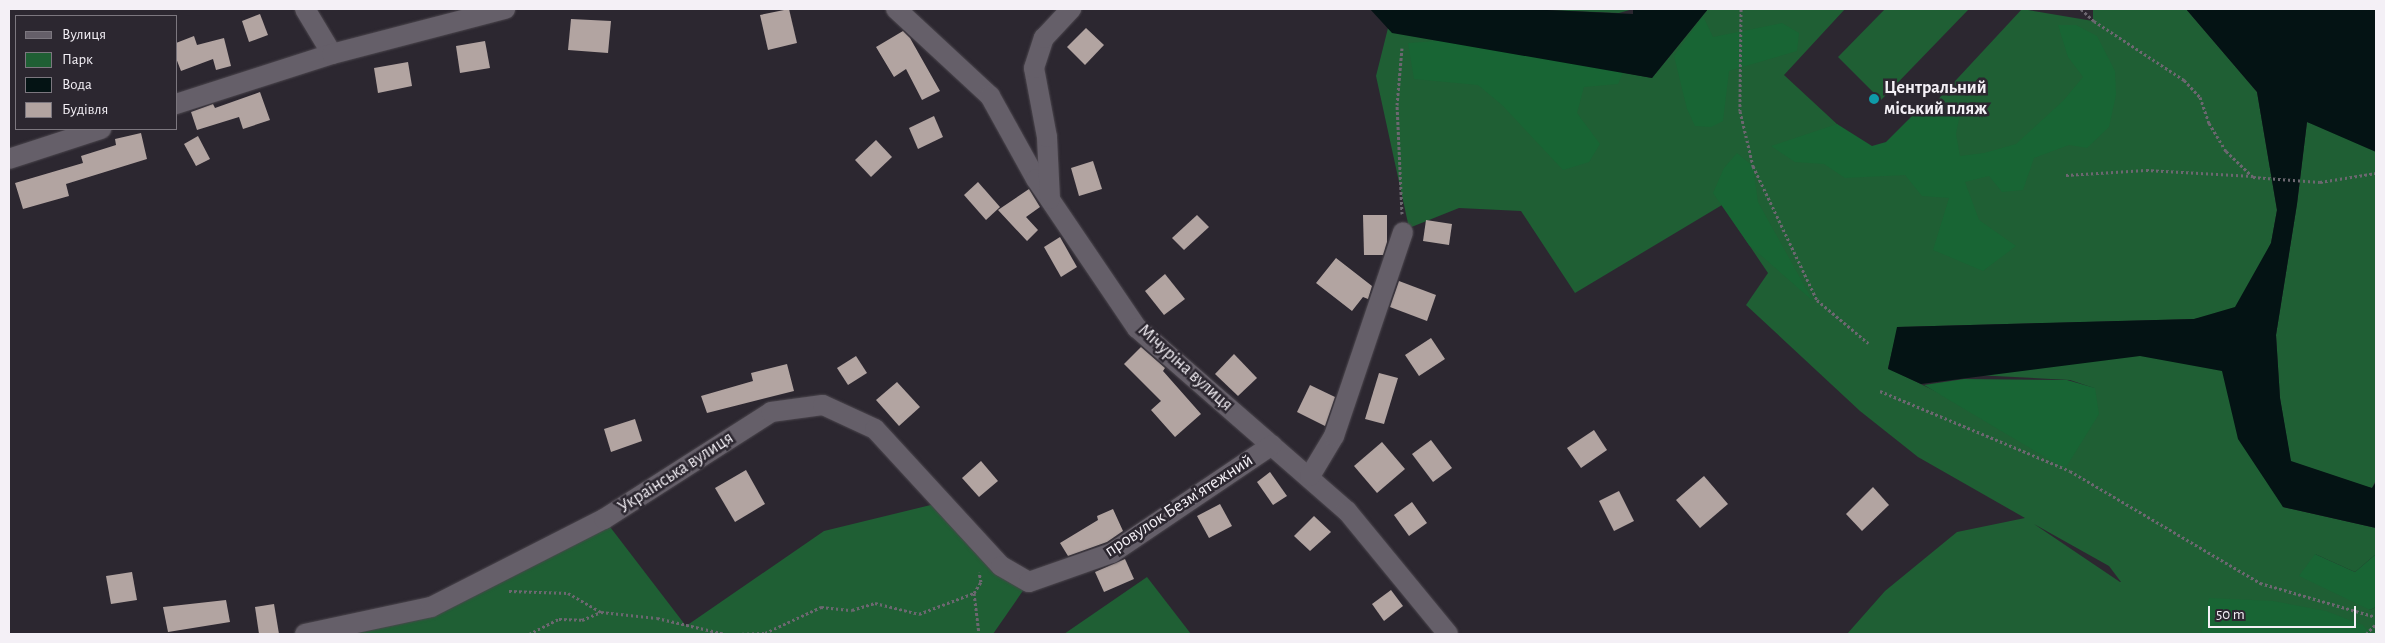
<!DOCTYPE html>
<meta charset="utf-8">
<style>
body{margin:0}
#map{position:relative;width:2385px;height:643px;overflow:hidden;background:#2c2730;font-family:"Alegreya Sans",sans-serif}
div>[style]{position:absolute}
[style*='--x']{left:calc(var(--x)*1px);top:calc(var(--y)*1px);width:calc(var(--w)*1px);rotate:calc(var(--a)*1deg)}
.green>*{inset:0;background:#1f5f34}
.forest>*{inset:0;background:#186534}
.water>*{inset:0;background:#041314}
.building>*{inset:0;background:#b2a4a1}
.path>*{height:3px;margin-top:-1.5px;transform-origin:0;background:repeating-linear-gradient(90deg,#6c6770 0 2.5px,transparent 0 5px)}
.roads{filter:drop-shadow(0 0 1px #4b464d) drop-shadow(0 0 1px #4b464d)}
.minor>*{height:20px;margin:-10px;padding:0 10px;transform-origin:10px;border-radius:10px;background:#655f69}
.dots>*{width:14px;height:14px;translate:-50% -50%;box-sizing:border-box;border:2px solid #2c2730;border-radius:50%}
span{translate:-50% -50%;white-space:nowrap;text-align:center;line-height:1.15;-webkit-text-stroke:5px #2c2730;paint-order:stroke}
.poi-label{font-size:18px;color:#f4f0f6;font-weight:700}
.left{translate:0 -50%;text-align:left}
.street-label{font-size:18px;color:#f4f0f6}
.frame{position:absolute;inset:0;border:10px solid #f4f0f6;pointer-events:none}
.legend{position:absolute;left:15px;top:15px;width:162px;height:115px;box-sizing:border-box;background:#2c2730;border:1px solid #7c777f;margin:0;padding:6px 9px;list-style:none;font-size:15px;color:#f4f0f6}
.legend li{display:flex;align-items:center;gap:10px;height:25px}
.legend b{width:25px;border:1px solid #7c777f}
.scale{position:absolute;left:2208px;top:606px;width:148px;height:22px;box-sizing:border-box;border:2px solid #f4f0f6;border-top:0;padding-left:6px;font-size:15px;line-height:18px;white-space:nowrap;color:#f4f0f6;-webkit-text-stroke:4px #2c2730;paint-order:stroke}
</style>
<div id="map">
<div class="green">
<i style="clip-path:polygon(1525px 9px,1633px 9px,1619px 13px)"></i>
<i style="clip-path:polygon(evenodd,1708px 9px,1845px 9px,1784px 75px,1879px 163px,2022px 9px,2093px 21px,2093px 9px,2186px 9px,2257px 92px,2277px 210px,2271px 243px,2240px 309px,2194px 319px,1898px 327px,1888px 368px,1947px 397px,2094px 388px,2070px 380px,1955px 374px,2137px 352px,2226px 368px,2283px 507px,2376px 528px,2376px 554px,2355px 572px,2315px 554px,2370px 610px,2376px 607px,2376px 634px,1847px 634px,1885px 591px,1957px 532px,2025px 518px,1918px 457px,1860px 411px,1746px 305px,1768px 273px,1722px 205px,1575px 293px,1521px 211px,1459px 208px,1409px 228px,1376px 76px,1388px 28px,1652px 78px,1708px 9px,2034px 524px,2109px 566px,2121px 582px,2120px 582px,2034px 524px)"></i>
<i style="clip-path:polygon(1885px 9px,1968px 10px,1881px 100px,1838px 57px)"></i>
<i style="clip-path:polygon(2307px 122px,2376px 143px,2376px 480px,2372px 488px,2292px 470px,2280px 398px,2276px 335px,2297px 204px)"></i>
<i style="clip-path:polygon(943px 502px,1029px 582px,993px 634px,289px 634px,431px 607px,604px 519px,686px 626px,824px 531px)"></i>
<i style="clip-path:polygon(1147px 577px,1191px 634px,1064px 634px)"></i>
</div>
<div class="forest">
<i style="clip-path:polygon(1703px 16px,1713px 37px,1782px 23px,1799px 33px,1797px 51px,1729px 71px,1723px 121px,1711px 127px,1695px 126px,1687px 109px,1674px 56px)"></i>
<i style="clip-path:polygon(2058px 25px,2076px 25px,2097px 36px,2115px 71px,2116px 95px,2109px 127px,2087px 148px,2069px 145px,2034px 158px,2023px 190px,2002px 192px,1989px 176px,1965px 182px,1979px 220px,2016px 246px,1983px 271px,1933px 250px,1949px 198px,1922px 196px,1905px 175px,1845px 178px,1824px 164px,1795px 162px,1771px 146px,1837px 124px,1872px 146px,1886px 142px,1913px 115px,1960px 114px,1956px 134px,1960px 156px,1984px 153px,2016px 144px,2063px 101px,2083px 77px,2068px 57px)"></i>
<i style="clip-path:polygon(1450px 40px,1625px 68px,1618px 84px,1584px 87px,1577px 113px,1600px 144px,1589px 162px,1563px 170px,1502px 105px,1478px 85px,1414px 79px,1408px 43px)"></i>
<i style="clip-path:polygon(1737px 153px,1753px 166px,1758px 202px,1813px 301px,1749px 245px,1713px 193px,1724px 168px)"></i>
<i style="clip-path:polygon(1964px 379px,2067px 380px,2095px 388px,2099px 414px,2065px 469px,1924px 385px)"></i>
<i style="clip-path:polygon(2315px 554px,2355px 572px,2376px 554px,2376px 607px,2370px 610px,2299px 576px)"></i>
<i style="clip-path:polygon(2209px 598px,2273px 601px,2326px 611px,2363px 625px,2371px 634px,2201px 634px)"></i>
</div>
<div class="water">
<i style="clip-path:polygon(1370px 9px,1525px 9px,1633px 14px,1633px 9px,1708px 9px,1652px 78px,1392px 33px)"></i>
<i style="clip-path:polygon(2186px 9px,2376px 9px,2376px 152px,2307px 122px,2297px 204px,2276px 335px,2280px 398px,2291px 461px,2372px 488px,2376px 482px,2376px 528px,2283px 507px,2238px 439px,2222px 371px,2140px 356px,1921px 384px,1888px 369px,1897px 327px,2194px 319px,2235px 307px,2271px 243px,2277px 210px,2257px 92px)"></i>
</div>
<div class="building">
<i style="clip-path:polygon(789px 9px,797px 43px,768px 50px,760px 15px)"></i>
<i style="clip-path:polygon(260px 14px,268px 35px,249px 42px,242px 21px)"></i>
<i style="clip-path:polygon(571px 19px,611px 21px,608px 53px,568px 50px)"></i>
<i style="clip-path:polygon(1086px 28px,1104px 45px,1085px 65px,1067px 47px)"></i>
<i style="clip-path:polygon(903px 31px,910px 38px,940px 91px,922px 100px,906px 69px,894px 77px,876px 47px)"></i>
<i style="clip-path:polygon(194px 36px,197px 45px,224px 38px,231px 66px,216px 70px,213px 59px,181px 71px,176px 58px,176px 43px)"></i>
<i style="clip-path:polygon(485px 41px,490px 68px,460px 73px,456px 46px)"></i>
<i style="clip-path:polygon(408px 62px,412px 86px,378px 93px,374px 68px)"></i>
<i style="clip-path:polygon(260px 92px,270px 120px,243px 129px,239px 117px,197px 130px,191px 112px,213px 104px,215px 108px)"></i>
<i style="clip-path:polygon(934px 116px,943px 137px,918px 149px,909px 128px)"></i>
<i style="clip-path:polygon(141px 133px,147px 159px,66px 184px,69px 196px,23px 209px,15px 183px,83px 163px,81px 156px,116px 145px,115px 139px)"></i>
<i style="clip-path:polygon(198px 136px,210px 159px,196px 166px,184px 144px)"></i>
<i style="clip-path:polygon(876px 140px,892px 157px,871px 177px,855px 160px)"></i>
<i style="clip-path:polygon(1093px 161px,1102px 189px,1079px 196px,1071px 168px)"></i>
<i style="clip-path:polygon(978px 182px,1000px 207px,986px 220px,964px 195px)"></i>
<i style="clip-path:polygon(1029px 189px,1040px 207px,1026px 217px,1038px 230px,1027px 241px,998px 210px)"></i>
<i style="clip-path:polygon(1197px 215px,1209px 227px,1184px 250px,1172px 238px)"></i>
<i style="clip-path:polygon(1363px 215px,1387px 215px,1387px 242px,1383px 255px,1364px 255px)"></i>
<i style="clip-path:polygon(1426px 220px,1452px 224px,1449px 245px,1423px 241px)"></i>
<i style="clip-path:polygon(1060px 237px,1077px 267px,1061px 277px,1044px 247px)"></i>
<i style="clip-path:polygon(1336px 258px,1372px 286px,1368px 299px,1363px 297px,1352px 311px,1316px 283px)"></i>
<i style="clip-path:polygon(1165px 274px,1185px 299px,1164px 315px,1145px 291px)"></i>
<i style="clip-path:polygon(1399px 281px,1436px 295px,1427px 321px,1390px 307px)"></i>
<i style="clip-path:polygon(1431px 338px,1445px 359px,1419px 376px,1405px 355px)"></i>
<i style="clip-path:polygon(1141px 347px,1165px 368px,1163px 371px,1201px 414px,1175px 437px,1151px 410px,1161px 401px,1124px 364px)"></i>
<i style="clip-path:polygon(1234px 354px,1257px 378px,1238px 396px,1215px 374px)"></i>
<i style="clip-path:polygon(856px 356px,867px 373px,848px 385px,837px 368px)"></i>
<i style="clip-path:polygon(787px 364px,794px 391px,707px 413px,701px 396px,753px 381px,751px 373px)"></i>
<i style="clip-path:polygon(1379px 373px,1398px 378px,1384px 424px,1365px 419px)"></i>
<i style="clip-path:polygon(897px 382px,920px 407px,899px 426px,876px 400px)"></i>
<i style="clip-path:polygon(1310px 385px,1335px 397px,1325px 426px,1297px 412px)"></i>
<i style="clip-path:polygon(635px 419px,642px 441px,611px 452px,604px 429px)"></i>
<i style="clip-path:polygon(1594px 430px,1607px 450px,1581px 468px,1567px 448px)"></i>
<i style="clip-path:polygon(1431px 440px,1452px 468px,1433px 482px,1412px 454px)"></i>
<i style="clip-path:polygon(1382px 442px,1405px 469px,1377px 493px,1354px 466px)"></i>
<i style="clip-path:polygon(981px 461px,998px 481px,979px 497px,962px 478px)"></i>
<i style="clip-path:polygon(746px 470px,765px 504px,735px 522px,715px 488px)"></i>
<i style="clip-path:polygon(1270px 472px,1287px 496px,1273px 505px,1257px 482px)"></i>
<i style="clip-path:polygon(1704px 476px,1728px 504px,1700px 528px,1676px 500px)"></i>
<i style="clip-path:polygon(1873px 487px,1889px 505px,1862px 531px,1846px 514px)"></i>
<i style="clip-path:polygon(1619px 491px,1634px 521px,1614px 531px,1599px 501px)"></i>
<i style="clip-path:polygon(1412px 502px,1427px 523px,1409px 536px,1394px 515px)"></i>
<i style="clip-path:polygon(1220px 504px,1232px 526px,1209px 538px,1197px 516px)"></i>
<i style="clip-path:polygon(1113px 509px,1123px 531px,1107px 542px,1068px 556px,1060px 543px,1098px 520px,1097px 516px)"></i>
<i style="clip-path:polygon(1314px 516px,1331px 532px,1310px 551px,1294px 536px)"></i>
<i style="clip-path:polygon(1125px 559px,1134px 579px,1104px 592px,1095px 572px)"></i>
<i style="clip-path:polygon(132px 572px,137px 600px,111px 604px,106px 576px)"></i>
<i style="clip-path:polygon(1391px 590px,1403px 606px,1384px 621px,1372px 604px)"></i>
<i style="clip-path:polygon(226px 600px,230px 622px,168px 632px,163px 607px)"></i>
<i style="clip-path:polygon(274px 604px,279px 634px,259px 634px,255px 607px)"></i>
</div>
<div class="path">
<i style="--x:1741;--y:9;--w:102;--a:90.6"></i>
<i style="--x:1740;--y:111;--w:57;--a:76.7"></i>
<i style="--x:1753;--y:166;--w:148;--a:64.5"></i>
<i style="--x:1817;--y:300;--w:67;--a:40.1"></i>
<i style="--x:2081;--y:9;--w:18;--a:43"></i>
<i style="--x:2094;--y:21;--w:108;--a:33.2"></i>
<i style="--x:2184;--y:80;--w:23;--a:47"></i>
<i style="--x:2200;--y:97;--w:28;--a:71"></i>
<i style="--x:2209;--y:123;--w:33;--a:59"></i>
<i style="--x:2226;--y:151;--w:37;--a:44"></i>
<i style="--x:2253;--y:177;--w:67;--a:4.3"></i>
<i style="--x:2320;--y:182;--w:57;--a:-9.1"></i>
<i style="--x:2066;--y:175;--w:80;--a:-3.6"></i>
<i style="--x:2146;--y:170;--w:107;--a:3.2"></i>
<i style="--x:1402;--y:214;--w:109;--a:-92.6"></i>
<i style="--x:1397;--y:105;--w:57;--a:-85"></i>
<i style="--x:1880;--y:391;--w:206;--a:22.8"></i>
<i style="--x:2070;--y:471;--w:221;--a:30.5"></i>
<i style="--x:2260;--y:583;--w:121;--a:16.3"></i>
<i style="--x:509;--y:591;--w:59;--a:1.9"></i>
<i style="--x:568;--y:593;--w:38;--a:30"></i>
<i style="--x:601;--y:612;--w:56;--a:6.1"></i>
<i style="--x:657;--y:618;--w:70;--a:13.2"></i>
<i style="--x:974;--y:593;--w:41;--a:83"></i>
<i style="--x:529;--y:634;--w:34;--a:-27"></i>
<i style="--x:559;--y:619;--w:23;--a:2"></i>
<i style="--x:582;--y:620;--w:21;--a:-23"></i>
<i style="--x:737;--y:634;--w:28;--a:-2"></i>
<i style="--x:765;--y:633;--w:62;--a:-24.9"></i>
<i style="--x:821;--y:607;--w:31;--a:6"></i>
<i style="--x:852;--y:610;--w:24;--a:-17"></i>
<i style="--x:875;--y:603;--w:45;--a:14"></i>
<i style="--x:919;--y:614;--w:59;--a:-20.9"></i>
<i style="--x:974;--y:593;--w:13;--a:-58"></i>
<i style="--x:981;--y:582;--w:10;--a:-101"></i>
<i style="--x:2366;--y:634;--w:14;--a:-45"></i>
</div>
<div class="roads">
<div class="minor">
<i style="--x:305;--y:9;--w:52;--a:59"></i>
<i style="--x:896;--y:9;--w:128;--a:42.8"></i>
<i style="--x:990;--y:96;--w:95;--a:61"></i>
<i style="--x:1036;--y:179;--w:180;--a:55.9"></i>
<i style="--x:1137;--y:328;--w:279;--a:41.1"></i>
<i style="--x:1347;--y:511;--w:159;--a:50.6"></i>
<i style="--x:176;--y:104;--w:164;--a:-17.8"></i>
<i style="--x:332;--y:54;--w:179;--a:-14.6"></i>
<i style="--x:9;--y:159;--w:97;--a:-18.1"></i>
<i style="--x:1050;--y:199;--w:62;--a:-92.8"></i>
<i style="--x:1047;--y:137;--w:70;--a:-100.7"></i>
<i style="--x:1034;--y:68;--w:32;--a:-72"></i>
<i style="--x:1044;--y:38;--w:40;--a:-47"></i>
<i style="--x:1310;--y:476;--w:47;--a:-59"></i>
<i style="--x:1334;--y:436;--w:215;--a:-71.3"></i>
<i style="--x:305;--y:634;--w:129;--a:-12.1"></i>
<i style="--x:431;--y:607;--w:194;--a:-27"></i>
<i style="--x:604;--y:519;--w:198;--a:-32.6"></i>
<i style="--x:771;--y:412;--w:52;--a:-7.7"></i>
<i style="--x:823;--y:405;--w:57;--a:24.8"></i>
<i style="--x:875;--y:429;--w:186;--a:47.4"></i>
<i style="--x:1001;--y:566;--w:32;--a:30"></i>
<i style="--x:1029;--y:582;--w:88;--a:-19.3"></i>
<i style="--x:1112;--y:553;--w:193;--a:-34"></i>
</div>
</div>
<div class="dots">
<i style="left:1874px;top:99px;background:#0f9aa8"></i>
</div>
<div class="poi-label">
<span class="left" style="left:1884px;top:99px">Центральний<br>міський пляж</span>
</div>
<div class="street-label">
<span style="left:1185px;top:368px;rotate:42deg">Мічуріна вулиця</span>
<span style="left:676px;top:473px;rotate:-33deg">Українська вулиця</span>
<span style="left:1179px;top:506px;rotate:-33deg">провулок Безм'ятежний</span>
</div>
<div class="frame"></div>
<ul class="legend">
<li><b style="height:6px;background:#655f69"></b>Вулиця</li>
<li><b style="height:14px;background:#1f5f34"></b>Парк</li>
<li><b style="height:14px;background:#041314"></b>Вода</li>
<li><b style="height:14px;background:#b2a4a1"></b>Будівля</li>
</ul>
<div class="scale">50 m</div>
</div>
